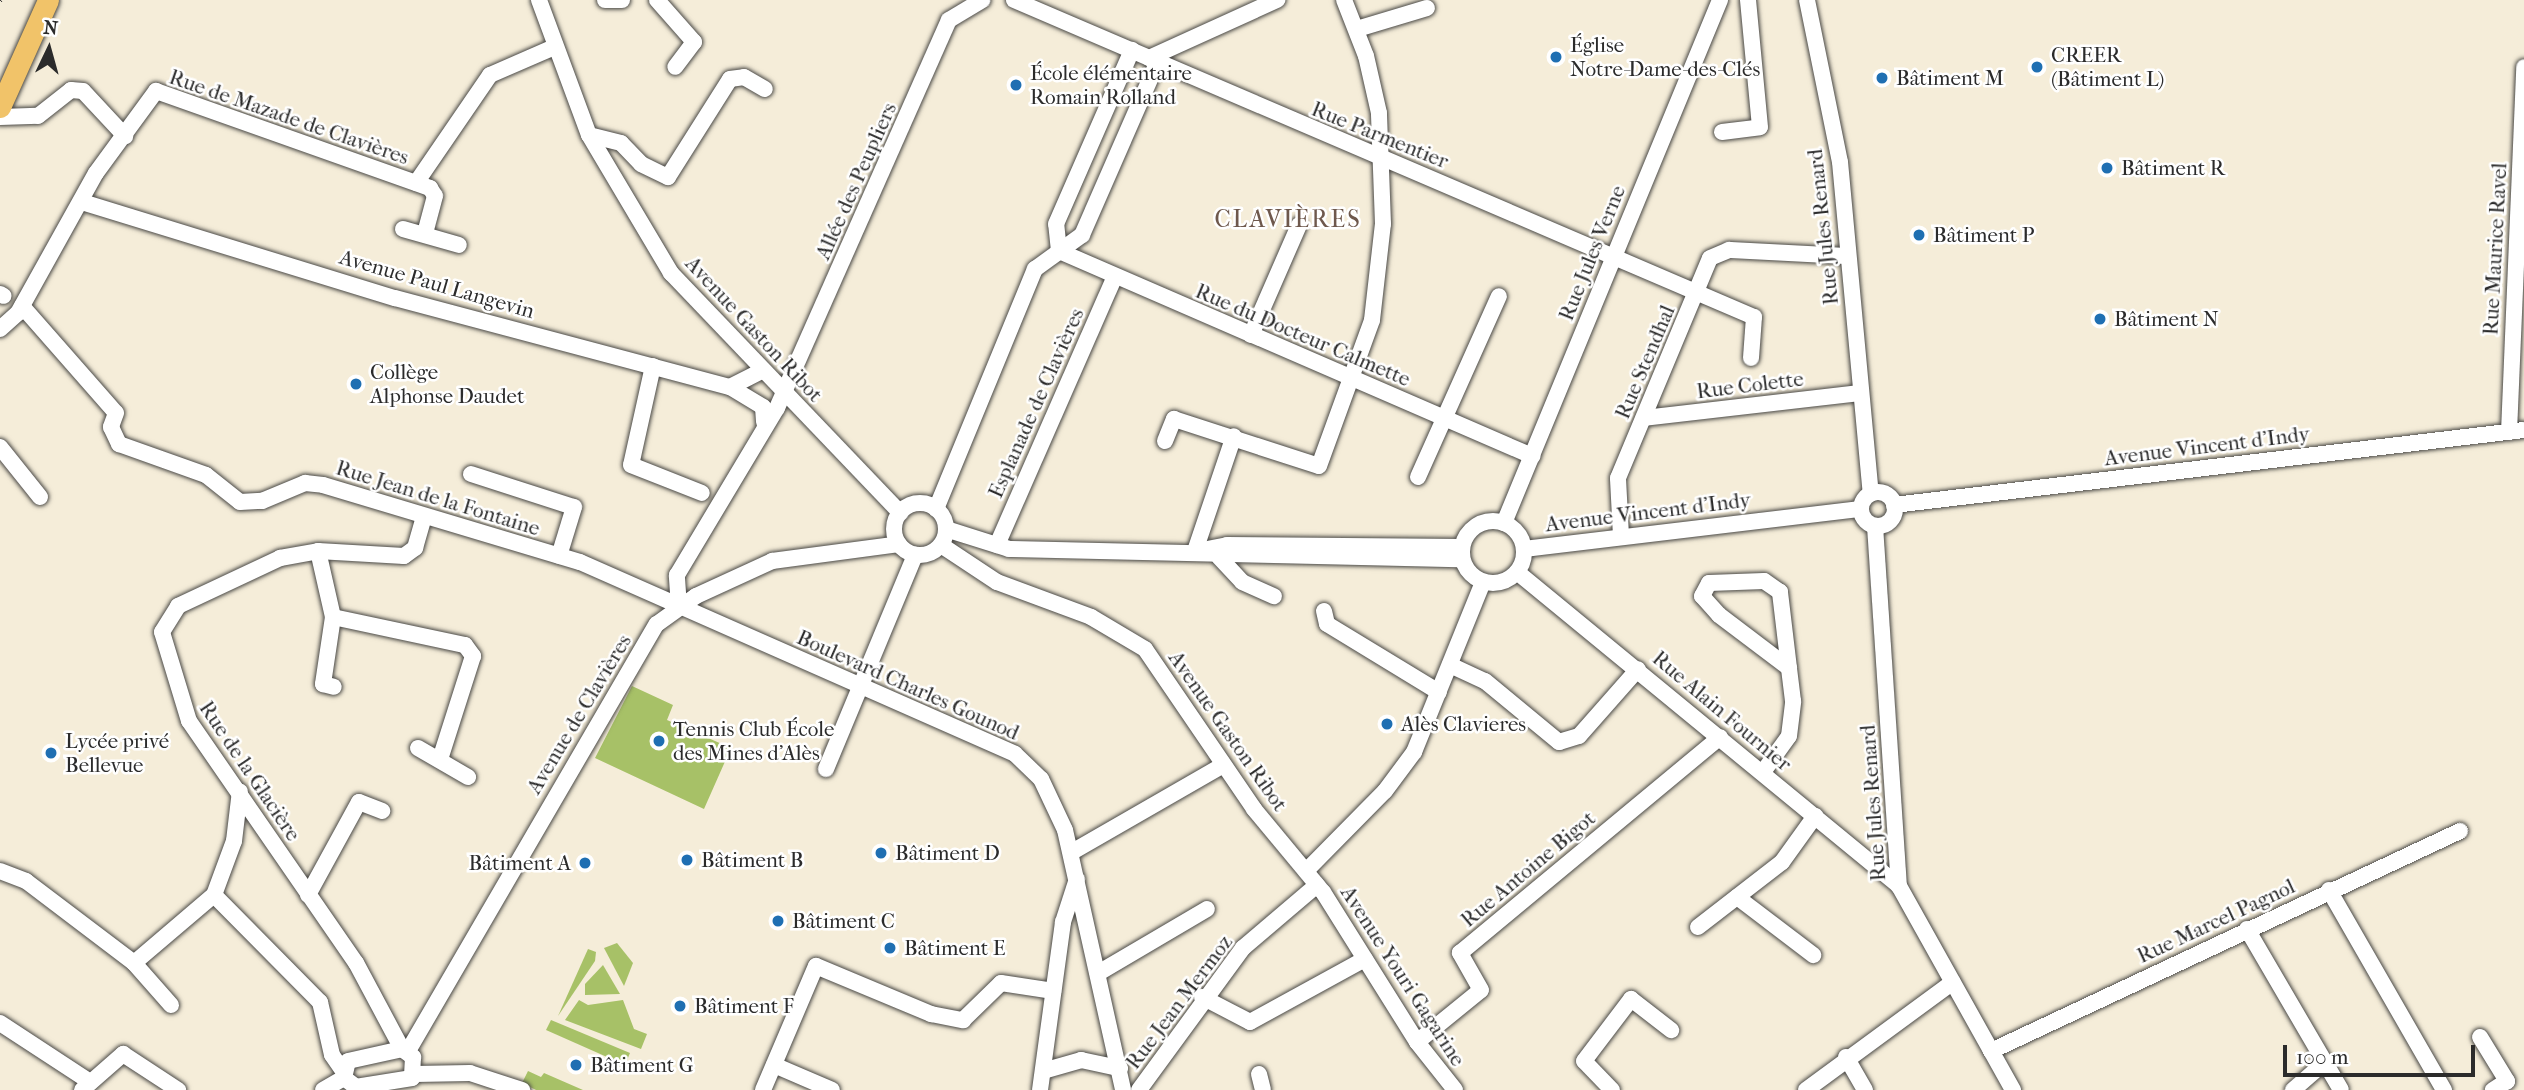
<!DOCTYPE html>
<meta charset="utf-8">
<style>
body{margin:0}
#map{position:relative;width:2524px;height:1090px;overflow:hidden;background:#f5edd9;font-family:"IM FELL French Canon",serif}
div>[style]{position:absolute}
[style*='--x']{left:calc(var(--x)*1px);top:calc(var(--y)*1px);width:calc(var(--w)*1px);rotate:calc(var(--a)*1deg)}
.green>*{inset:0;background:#a7c167}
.roads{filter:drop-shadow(0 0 2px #494845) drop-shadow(0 0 2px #494845)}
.minor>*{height:16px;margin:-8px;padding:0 8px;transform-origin:8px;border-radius:8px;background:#fff}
.minor>.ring{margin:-8px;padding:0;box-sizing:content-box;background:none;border:16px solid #fff;border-radius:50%}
.major>*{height:21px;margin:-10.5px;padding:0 10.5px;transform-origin:10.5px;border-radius:10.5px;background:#f1c369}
.rail>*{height:3.5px;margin-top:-1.75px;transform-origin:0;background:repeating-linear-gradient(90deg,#2b2b2b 0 10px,transparent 0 15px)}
.dots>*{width:19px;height:19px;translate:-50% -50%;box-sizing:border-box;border:4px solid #fff;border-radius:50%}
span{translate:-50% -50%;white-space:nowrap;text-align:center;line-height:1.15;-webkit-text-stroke:5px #fff;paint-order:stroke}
.poi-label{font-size:21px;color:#2b2b2b}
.left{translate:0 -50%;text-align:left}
.right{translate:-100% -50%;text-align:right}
.street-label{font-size:21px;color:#2b2b2b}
.quarter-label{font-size:24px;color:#6e584c;letter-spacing:2px}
.north{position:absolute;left:14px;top:14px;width:70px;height:70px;-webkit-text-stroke:5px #fff;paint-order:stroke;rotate:5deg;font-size:19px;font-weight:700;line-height:28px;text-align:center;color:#2b2b2b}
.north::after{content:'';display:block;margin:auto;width:24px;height:32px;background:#2b2b2b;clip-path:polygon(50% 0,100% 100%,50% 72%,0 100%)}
.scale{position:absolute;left:2283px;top:1045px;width:192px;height:32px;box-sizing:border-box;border:4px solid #2b2b2b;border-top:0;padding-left:9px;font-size:21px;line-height:24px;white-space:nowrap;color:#2b2b2b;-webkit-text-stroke:5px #fff;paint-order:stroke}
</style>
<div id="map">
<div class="green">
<i style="clip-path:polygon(632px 686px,673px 705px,667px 720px,731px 748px,704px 809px,595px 758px)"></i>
<i style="clip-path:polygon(617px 943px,633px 963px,624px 986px,604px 948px)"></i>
<i style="clip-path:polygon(588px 949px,596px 952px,595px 961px,558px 1016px)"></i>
<i style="clip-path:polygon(603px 965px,620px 994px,585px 995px,585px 984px)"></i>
<i style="clip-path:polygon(579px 1000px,588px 1005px,623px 1000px,634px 1029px,647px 1034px,641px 1049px,565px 1020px)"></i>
<i style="clip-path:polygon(551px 1020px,630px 1053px,625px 1065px,546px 1030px)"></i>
<i style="clip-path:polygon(528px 1071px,541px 1077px,544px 1073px,583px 1090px,536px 1090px,522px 1083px)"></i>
</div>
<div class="roads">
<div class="minor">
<i style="--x:539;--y:0;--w:144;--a:69.7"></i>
<i style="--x:589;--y:135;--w:161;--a:59.3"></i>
<i style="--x:671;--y:273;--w:332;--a:46.3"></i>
<i style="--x:605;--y:0;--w:17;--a:0"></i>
<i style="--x:657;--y:0;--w:56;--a:48.6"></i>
<i style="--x:694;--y:42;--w:31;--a:127"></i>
<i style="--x:1014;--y:0;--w:805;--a:23.19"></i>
<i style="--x:1754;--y:317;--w:41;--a:94.2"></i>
<i style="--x:1807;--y:0;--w:165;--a:78.5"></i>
<i style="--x:1840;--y:162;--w:333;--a:84.7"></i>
<i style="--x:1357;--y:29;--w:73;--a:-16.7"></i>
<i style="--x:1149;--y:58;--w:141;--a:-24.4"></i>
<i style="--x:0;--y:117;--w:38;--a:-2"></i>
<i style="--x:38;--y:116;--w:42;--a:-38.2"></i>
<i style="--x:71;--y:90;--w:12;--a:5"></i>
<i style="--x:83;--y:91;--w:62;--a:47"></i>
<i style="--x:1722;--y:132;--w:38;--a:-7"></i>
<i style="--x:1760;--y:127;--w:128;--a:-95.4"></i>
<i style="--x:589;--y:135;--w:33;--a:14"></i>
<i style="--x:621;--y:143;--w:29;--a:46"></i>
<i style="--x:641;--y:164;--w:30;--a:26"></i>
<i style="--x:668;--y:177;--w:116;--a:-57.7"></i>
<i style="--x:730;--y:79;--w:14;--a:-8"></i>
<i style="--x:744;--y:77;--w:24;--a:30"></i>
<i style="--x:416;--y:183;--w:131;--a:-55.6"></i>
<i style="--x:490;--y:75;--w:68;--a:-23.5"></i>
<i style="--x:82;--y:202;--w:327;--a:17.1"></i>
<i style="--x:395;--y:298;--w:347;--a:14.9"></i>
<i style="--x:730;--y:387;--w:39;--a:31"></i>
<i style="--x:763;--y:407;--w:15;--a:86"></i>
<i style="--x:403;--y:229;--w:58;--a:15.9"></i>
<i style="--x:1059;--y:251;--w:516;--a:23.43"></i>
<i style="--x:1059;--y:251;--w:27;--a:-96"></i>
<i style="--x:1056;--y:224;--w:190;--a:-66.4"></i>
<i style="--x:0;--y:294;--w:4;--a:27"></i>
<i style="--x:22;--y:306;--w:142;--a:48.7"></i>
<i style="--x:116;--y:413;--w:15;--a:110"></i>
<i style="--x:111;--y:427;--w:19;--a:65"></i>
<i style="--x:119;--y:444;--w:92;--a:19.6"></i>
<i style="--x:206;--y:475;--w:43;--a:38.5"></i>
<i style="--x:240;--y:502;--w:22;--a:-3"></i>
<i style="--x:262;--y:501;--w:47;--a:-22.7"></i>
<i style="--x:305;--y:483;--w:18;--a:6"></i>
<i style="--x:323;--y:485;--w:268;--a:16.7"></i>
<i style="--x:580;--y:562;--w:475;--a:23.8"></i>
<i style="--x:1015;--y:754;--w:36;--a:44"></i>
<i style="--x:1041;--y:779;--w:56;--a:64.8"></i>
<i style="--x:1065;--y:830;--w:266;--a:77.4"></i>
<i style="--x:0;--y:329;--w:24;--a:-42"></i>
<i style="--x:18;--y:313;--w:160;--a:-60.9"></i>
<i style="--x:96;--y:173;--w:102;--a:-53.8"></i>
<i style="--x:156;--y:91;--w:291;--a:19.5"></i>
<i style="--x:430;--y:188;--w:9;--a:58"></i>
<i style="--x:435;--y:196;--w:39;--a:105"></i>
<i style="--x:1251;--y:335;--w:120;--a:-66.4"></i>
<i style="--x:653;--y:366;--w:101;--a:102.5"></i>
<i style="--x:631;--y:465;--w:76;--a:21.5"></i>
<i style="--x:730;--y:387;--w:35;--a:-27"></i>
<i style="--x:1644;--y:418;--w:218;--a:-6.6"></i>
<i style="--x:2509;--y:432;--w:365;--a:-87.6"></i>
<i style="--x:1165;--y:441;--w:24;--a:-68"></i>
<i style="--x:1174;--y:419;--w:152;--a:18"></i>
<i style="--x:1319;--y:466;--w:155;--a:-70"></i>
<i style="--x:1372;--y:320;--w:97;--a:-83.5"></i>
<i style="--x:1383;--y:224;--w:111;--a:-92.1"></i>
<i style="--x:1379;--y:113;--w:58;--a:-102.8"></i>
<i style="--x:1366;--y:56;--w:60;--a:-111.4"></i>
<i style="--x:0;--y:447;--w:64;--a:51.3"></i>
<i style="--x:471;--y:474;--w:108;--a:17.8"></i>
<i style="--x:574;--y:507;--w:51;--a:107"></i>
<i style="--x:1418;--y:477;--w:198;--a:-65.9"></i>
<i class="ring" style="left:1861px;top:492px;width:18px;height:18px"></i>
<i class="ring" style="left:894px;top:503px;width:36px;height:36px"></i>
<i style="--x:1894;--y:505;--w:634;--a:-6.79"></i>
<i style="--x:936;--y:509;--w:260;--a:-67.6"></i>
<i style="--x:1035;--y:269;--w:58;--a:-35.9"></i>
<i style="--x:1082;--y:235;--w:190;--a:-66.4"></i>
<i class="ring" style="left:1462px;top:521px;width:46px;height:46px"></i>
<i style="--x:1504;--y:523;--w:566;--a:-67.56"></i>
<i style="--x:1875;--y:526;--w:361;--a:86.2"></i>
<i style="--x:1899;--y:886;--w:234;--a:60.8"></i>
<i style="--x:946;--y:529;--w:66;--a:17.6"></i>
<i style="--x:1009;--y:549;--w:453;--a:1.3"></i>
<i style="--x:1621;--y:536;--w:58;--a:-93"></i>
<i style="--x:1618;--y:478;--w:238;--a:-67.3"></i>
<i style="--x:1710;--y:258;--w:21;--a:-23"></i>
<i style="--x:1729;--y:250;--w:119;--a:2.9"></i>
<i style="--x:941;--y:545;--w:67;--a:33.5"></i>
<i style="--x:997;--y:582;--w:100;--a:20.4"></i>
<i style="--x:1091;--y:617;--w:63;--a:30.7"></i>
<i style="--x:1145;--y:649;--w:194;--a:55.7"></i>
<i style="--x:1254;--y:809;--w:108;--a:50.3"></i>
<i style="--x:1323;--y:892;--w:177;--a:57.9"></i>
<i style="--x:1417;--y:1042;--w:61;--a:51.6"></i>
<i style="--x:997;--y:545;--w:292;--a:-66.3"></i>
<i style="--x:1524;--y:549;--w:339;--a:-6.8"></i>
<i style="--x:318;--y:551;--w:68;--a:77.2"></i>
<i style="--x:333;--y:617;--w:135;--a:12"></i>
<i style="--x:465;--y:645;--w:14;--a:54"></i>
<i style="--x:473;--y:656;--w:105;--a:107.7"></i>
<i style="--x:1195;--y:551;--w:121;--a:-71.3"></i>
<i style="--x:1197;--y:551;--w:31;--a:-11"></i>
<i style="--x:1227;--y:545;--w:235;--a:0.5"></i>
<i style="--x:1219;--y:557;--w:34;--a:47"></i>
<i style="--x:1242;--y:582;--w:35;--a:24"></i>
<i style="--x:1517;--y:572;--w:494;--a:39.4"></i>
<i style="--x:679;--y:607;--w:32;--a:-94"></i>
<i style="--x:677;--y:575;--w:195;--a:-59.1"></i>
<i style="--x:777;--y:408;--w:424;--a:-66.1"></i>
<i style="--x:949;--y:20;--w:39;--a:-31"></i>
<i style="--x:1324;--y:611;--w:13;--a:77"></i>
<i style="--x:1327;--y:624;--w:131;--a:31.3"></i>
<i style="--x:333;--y:617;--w:68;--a:98.5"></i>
<i style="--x:323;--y:684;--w:11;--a:15"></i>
<i style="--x:1450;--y:665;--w:38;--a:25"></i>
<i style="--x:1485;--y:681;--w:96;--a:39.5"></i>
<i style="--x:1559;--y:742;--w:21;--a:-17"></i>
<i style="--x:1579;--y:736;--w:89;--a:-48.6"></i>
<i style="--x:418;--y:748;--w:58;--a:30.1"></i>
<i style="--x:826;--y:769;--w:232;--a:-67.4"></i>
<i style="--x:1763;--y:772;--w:44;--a:-54.2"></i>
<i style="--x:1789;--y:736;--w:35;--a:-83"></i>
<i style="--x:1793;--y:701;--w:33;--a:-97"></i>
<i style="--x:1789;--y:668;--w:77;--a:-96.8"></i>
<i style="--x:1780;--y:592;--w:19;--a:-145"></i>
<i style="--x:1764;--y:581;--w:55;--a:177.9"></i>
<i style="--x:1709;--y:583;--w:15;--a:118"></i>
<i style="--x:1702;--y:596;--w:25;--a:48"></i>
<i style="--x:1719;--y:615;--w:88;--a:37.1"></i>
<i style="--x:1072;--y:852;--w:174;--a:-29.9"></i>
<i style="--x:0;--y:871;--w:28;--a:21"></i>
<i style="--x:26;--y:881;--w:136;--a:37.2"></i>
<i style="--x:134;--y:963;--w:56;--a:48.6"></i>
<i style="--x:1306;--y:871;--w:112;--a:-45.4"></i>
<i style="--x:1385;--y:791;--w:49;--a:-53.4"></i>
<i style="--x:1414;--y:752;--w:183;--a:-67.9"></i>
<i style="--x:2329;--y:890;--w:231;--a:60.1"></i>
<i style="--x:214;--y:895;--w:151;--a:45.3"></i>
<i style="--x:320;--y:1002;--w:54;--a:77.2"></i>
<i style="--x:332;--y:1055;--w:19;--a:55"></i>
<i style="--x:308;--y:895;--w:106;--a:-61.3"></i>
<i style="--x:359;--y:802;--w:25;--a:21"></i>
<i style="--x:1737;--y:897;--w:96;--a:37.3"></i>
<i style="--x:1698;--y:927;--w:106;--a:-37.7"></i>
<i style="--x:1782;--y:862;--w:57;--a:-54.3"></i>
<i style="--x:2247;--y:929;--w:186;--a:59.7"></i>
<i style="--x:134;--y:963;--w:105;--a:-40.4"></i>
<i style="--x:214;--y:895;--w:58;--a:-69.7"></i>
<i style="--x:234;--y:841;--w:50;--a:-83.2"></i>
<i style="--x:1100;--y:972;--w:124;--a:-30.5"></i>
<i style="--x:1202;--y:997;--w:54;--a:27.5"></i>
<i style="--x:1250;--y:1022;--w:131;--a:-28.7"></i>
<i style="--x:0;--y:1023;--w:108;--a:33.2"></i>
<i style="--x:2480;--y:1037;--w:52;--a:58.5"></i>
<i style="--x:2507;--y:1081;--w:17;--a:147"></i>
<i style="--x:1417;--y:1042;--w:82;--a:-39.1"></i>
<i style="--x:1481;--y:990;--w:43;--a:-119.6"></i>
<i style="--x:1460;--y:953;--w:338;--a:-39.7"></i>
<i style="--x:402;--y:1049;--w:98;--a:-118.1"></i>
<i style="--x:356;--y:963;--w:294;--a:-124.6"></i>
<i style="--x:189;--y:721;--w:93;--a:-106.9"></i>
<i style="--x:162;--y:632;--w:31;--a:-58"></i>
<i style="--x:178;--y:606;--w:113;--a:-25.2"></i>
<i style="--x:280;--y:558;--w:39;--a:-10"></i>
<i style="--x:318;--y:551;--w:86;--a:3.3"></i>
<i style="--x:404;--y:556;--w:14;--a:-36"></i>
<i style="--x:415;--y:548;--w:32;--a:-74"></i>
<i style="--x:402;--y:1049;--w:14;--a:36"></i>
<i style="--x:413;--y:1057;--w:21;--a:93"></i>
<i style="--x:412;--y:1078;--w:57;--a:170.9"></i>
<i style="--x:356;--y:1087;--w:15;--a:-143"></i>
<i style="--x:344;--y:1078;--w:17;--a:-77"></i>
<i style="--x:348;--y:1061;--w:55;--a:-12.5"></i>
<i style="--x:408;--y:1051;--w:494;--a:-59.8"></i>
<i style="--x:657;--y:624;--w:48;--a:-35.7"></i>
<i style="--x:696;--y:596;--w:84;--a:-24.7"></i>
<i style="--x:772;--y:561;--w:128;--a:-7.6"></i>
<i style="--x:1991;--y:1051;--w:518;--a:-25.13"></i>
<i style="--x:1846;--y:1057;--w:38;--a:60"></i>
<i style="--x:774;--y:1065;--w:63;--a:23.3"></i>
<i style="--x:1043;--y:1071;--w:40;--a:-16"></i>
<i style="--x:1081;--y:1060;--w:40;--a:12"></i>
<i style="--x:415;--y:1074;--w:55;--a:-1"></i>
<i style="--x:470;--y:1073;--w:55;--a:18.1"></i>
<i style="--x:1259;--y:1074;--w:16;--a:76"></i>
<i style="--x:82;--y:1090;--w:55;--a:-41.3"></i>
<i style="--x:123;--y:1054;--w:66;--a:33.2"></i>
<i style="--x:323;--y:1090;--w:24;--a:-30"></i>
<i style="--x:763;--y:1090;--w:135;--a:-66.9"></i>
<i style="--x:816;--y:966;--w:125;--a:22.7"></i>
<i style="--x:931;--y:1014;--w:33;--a:11"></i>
<i style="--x:963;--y:1020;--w:53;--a:-44.2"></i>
<i style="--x:1001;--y:983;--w:53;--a:8.7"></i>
<i style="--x:1040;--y:1090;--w:170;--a:-82.2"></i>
<i style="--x:1063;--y:922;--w:45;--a:-72"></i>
<i style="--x:1139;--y:1090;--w:176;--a:-53.8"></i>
<i style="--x:1243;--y:948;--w:97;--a:-40.4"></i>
<i style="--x:1612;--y:1090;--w:40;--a:-134"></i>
<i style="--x:1584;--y:1061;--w:78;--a:-52.8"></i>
<i style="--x:1631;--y:999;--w:51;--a:37.8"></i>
<i style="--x:1806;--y:1090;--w:182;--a:-36.3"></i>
<i style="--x:2293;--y:1090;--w:41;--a:-41.1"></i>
</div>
<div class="major">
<i style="--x:0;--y:107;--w:117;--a:-65.8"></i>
</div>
</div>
<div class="rail">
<i style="--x:0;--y:1;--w:1;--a:-45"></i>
</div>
<div class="dots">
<i style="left:1556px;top:57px;background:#1f6fb2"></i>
<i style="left:2037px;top:67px;background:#1f6fb2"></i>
<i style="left:1882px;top:78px;background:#1f6fb2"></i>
<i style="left:1016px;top:85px;background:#1f6fb2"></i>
<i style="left:2107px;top:168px;background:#1f6fb2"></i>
<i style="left:1919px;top:235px;background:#1f6fb2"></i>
<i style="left:2100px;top:319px;background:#1f6fb2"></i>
<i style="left:356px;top:384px;background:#1f6fb2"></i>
<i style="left:1387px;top:724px;background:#1f6fb2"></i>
<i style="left:659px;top:741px;background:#1f6fb2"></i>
<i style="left:51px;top:753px;background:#1f6fb2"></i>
<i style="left:881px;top:853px;background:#1f6fb2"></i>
<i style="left:687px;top:860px;background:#1f6fb2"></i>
<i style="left:585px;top:863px;background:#1f6fb2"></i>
<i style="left:778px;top:921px;background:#1f6fb2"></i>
<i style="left:890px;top:948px;background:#1f6fb2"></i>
<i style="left:680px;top:1006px;background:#1f6fb2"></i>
<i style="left:576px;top:1065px;background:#1f6fb2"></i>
</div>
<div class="poi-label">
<span class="left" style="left:1570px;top:57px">Église<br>Notre-Dame-des-Clés</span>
<span class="left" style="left:2051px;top:67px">CREER<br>(Bâtiment L)</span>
<span class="left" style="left:1030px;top:85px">École élémentaire<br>Romain Rolland</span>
<span class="left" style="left:1896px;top:78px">Bâtiment M</span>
<span class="left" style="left:2121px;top:168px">Bâtiment R</span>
<span class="left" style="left:1933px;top:235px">Bâtiment P</span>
<span class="left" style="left:2114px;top:319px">Bâtiment N</span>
<span class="left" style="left:370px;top:384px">Collège<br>Alphonse Daudet</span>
<span class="left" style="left:1401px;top:724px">Alès Clavieres</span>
<span class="left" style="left:673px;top:741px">Tennis Club École<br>des Mines d'Alès</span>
<span class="left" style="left:65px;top:753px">Lycée privé<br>Bellevue</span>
<span class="left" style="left:895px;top:853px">Bâtiment D</span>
<span class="left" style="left:701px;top:860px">Bâtiment B</span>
<span class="right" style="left:571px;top:863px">Bâtiment A</span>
<span class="left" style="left:792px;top:921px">Bâtiment C</span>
<span class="left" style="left:904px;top:948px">Bâtiment E</span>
<span class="left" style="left:694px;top:1006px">Bâtiment F</span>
<span class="left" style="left:590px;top:1065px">Bâtiment G</span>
</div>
<div class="street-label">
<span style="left:289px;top:117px;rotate:19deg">Rue de Mazade de Clavières</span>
<span style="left:1380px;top:135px;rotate:22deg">Rue Parmentier</span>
<span style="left:856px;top:181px;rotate:-66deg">Allée des Peupliers</span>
<span style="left:1823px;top:227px;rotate:-96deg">Rue Jules Renard</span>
<span style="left:2495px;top:249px;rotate:-87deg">Rue Maurice Ravel</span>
<span style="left:1592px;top:253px;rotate:-68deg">Rue Jules Verne</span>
<span style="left:437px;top:284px;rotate:16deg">Avenue Paul Langevin</span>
<span style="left:754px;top:329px;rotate:47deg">Avenue Gaston Ribot</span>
<span style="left:1303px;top:335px;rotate:23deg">Rue du Docteur Calmette</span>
<span style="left:1645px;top:362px;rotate:-67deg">Rue Stendhal</span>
<span style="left:1750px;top:385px;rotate:-7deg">Rue Colette</span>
<span style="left:1036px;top:403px;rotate:-66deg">Esplanade de Clavières</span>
<span style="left:2207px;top:446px;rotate:-7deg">Avenue Vincent d'Indy</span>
<span style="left:438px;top:498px;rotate:17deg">Rue Jean de la Fontaine</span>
<span style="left:1648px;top:512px;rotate:-7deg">Avenue Vincent d'Indy</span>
<span style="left:908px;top:685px;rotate:24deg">Boulevard Charles Gounod</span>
<span style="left:1722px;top:711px;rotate:40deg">Rue Alain Fournier</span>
<span style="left:579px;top:714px;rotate:-59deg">Avenue de Clavières</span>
<span style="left:1228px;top:731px;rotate:55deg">Avenue Gaston Ribot</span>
<span style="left:250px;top:771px;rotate:56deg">Rue de la Glacière</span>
<span style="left:1873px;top:803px;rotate:-94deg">Rue Jules Renard</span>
<span style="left:1528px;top:869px;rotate:-40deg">Rue Antoine Bigot</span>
<span style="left:2216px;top:921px;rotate:-25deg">Rue Marcel Pagnol</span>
<span style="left:1403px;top:976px;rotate:57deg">Avenue Youri Gagarine</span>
<span style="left:1179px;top:1002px;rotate:-53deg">Rue Jean Mermoz</span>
</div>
<div class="quarter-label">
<span style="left:1288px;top:220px">CLAVIÈRES</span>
</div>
<div class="north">N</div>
<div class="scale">100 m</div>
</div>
